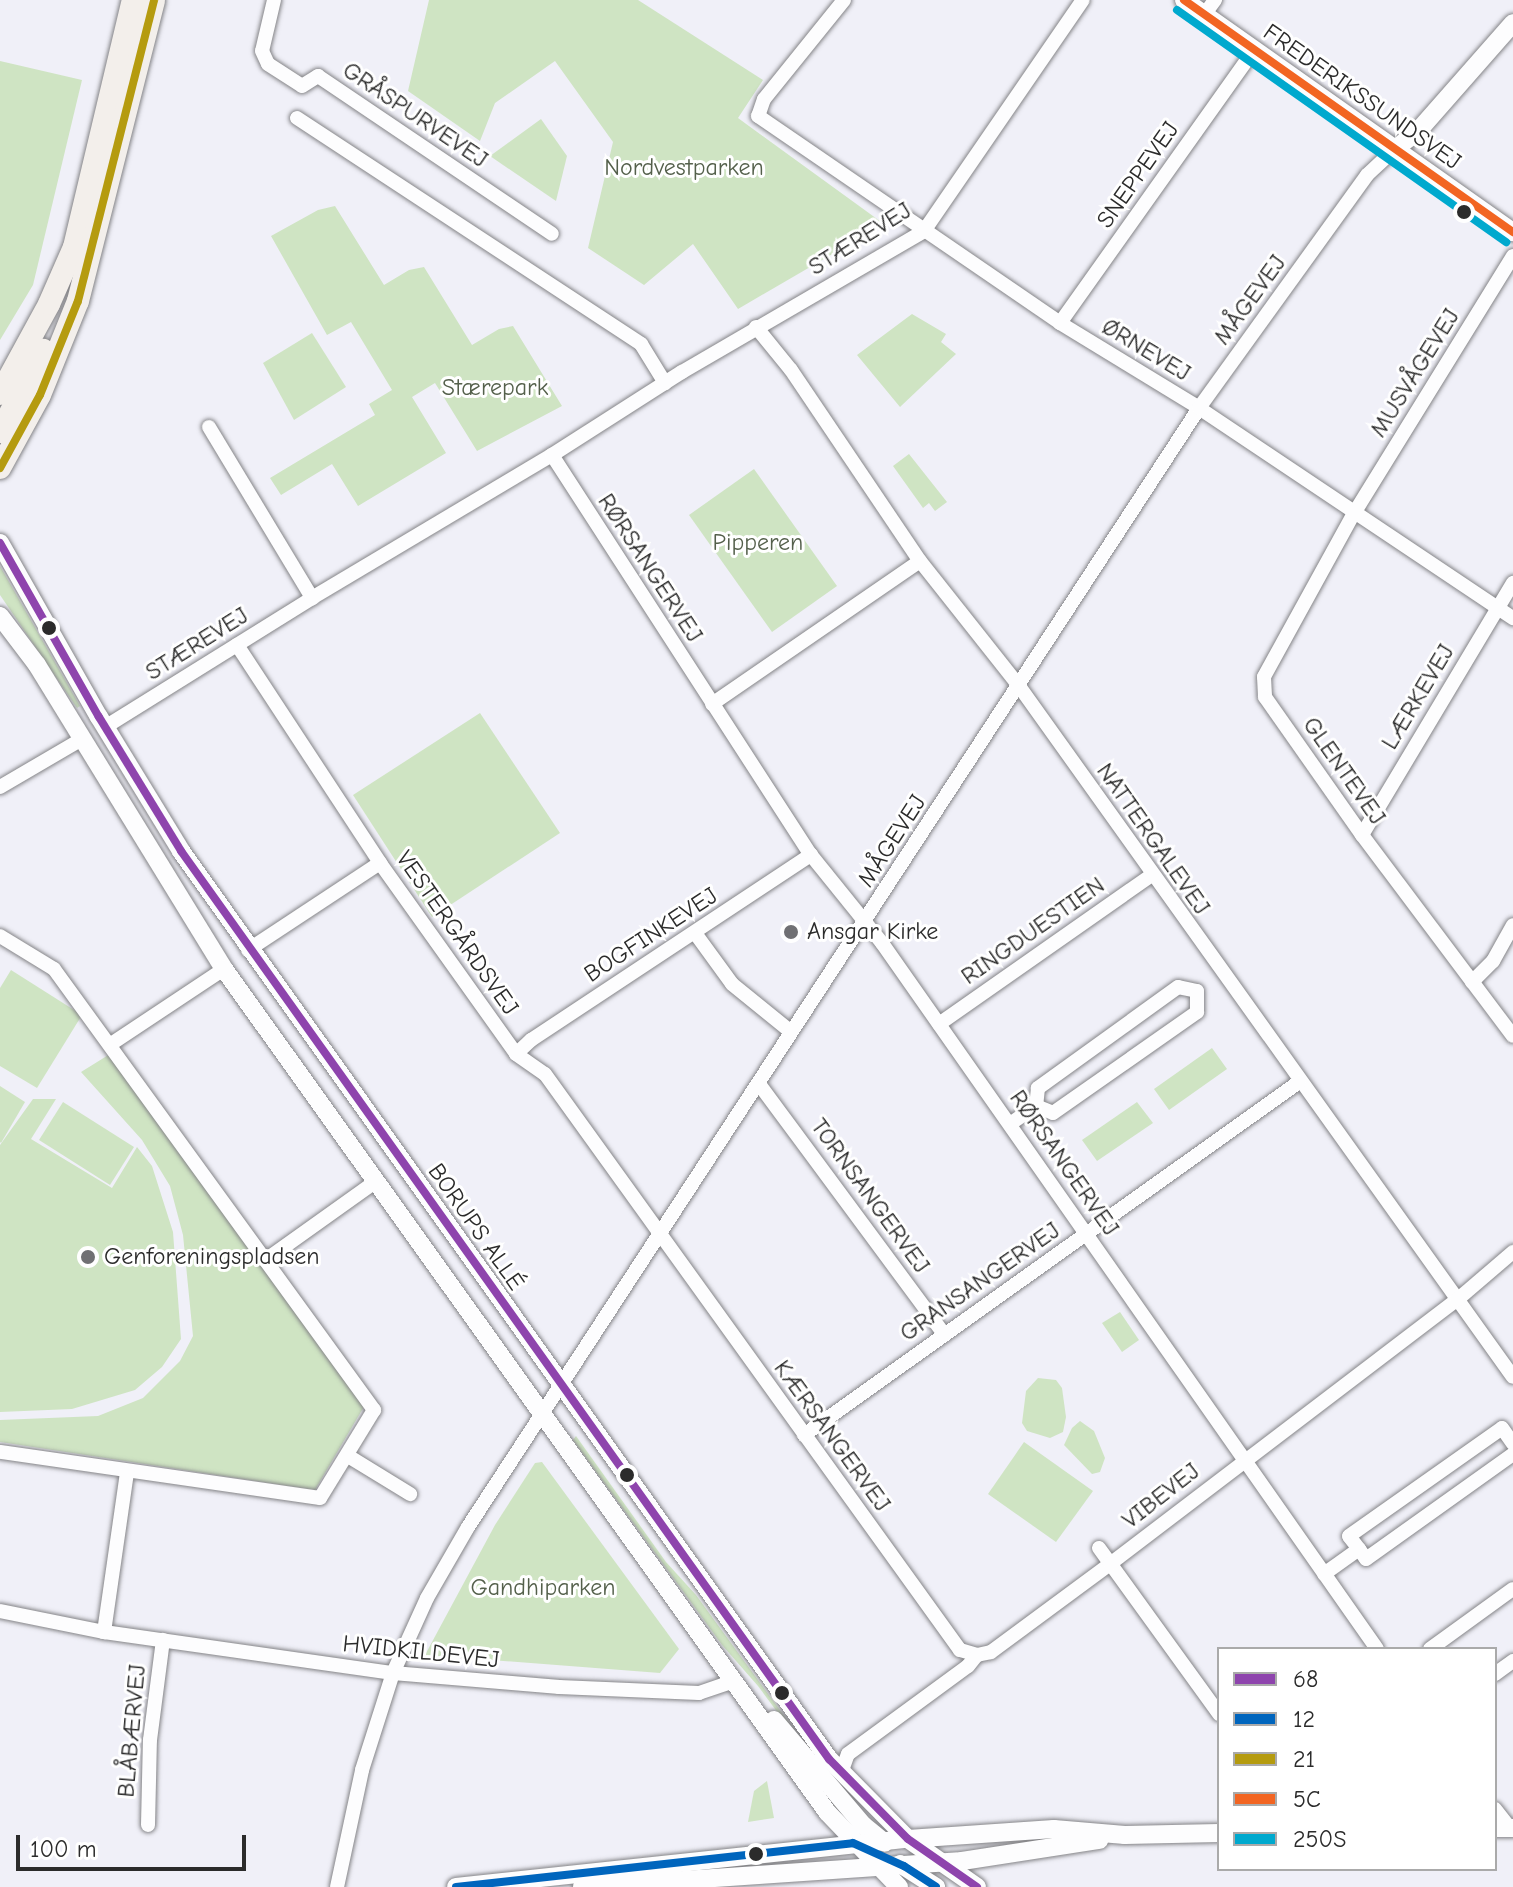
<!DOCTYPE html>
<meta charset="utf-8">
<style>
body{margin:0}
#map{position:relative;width:1513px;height:1887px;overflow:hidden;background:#f0f0f8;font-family:"Comic Neue",sans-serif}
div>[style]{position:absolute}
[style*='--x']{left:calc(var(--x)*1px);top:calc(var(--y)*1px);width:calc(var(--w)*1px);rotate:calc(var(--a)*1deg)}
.green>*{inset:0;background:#cfe4c3}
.roads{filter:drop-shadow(0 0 2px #848487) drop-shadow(0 0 2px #848487)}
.minor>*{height:14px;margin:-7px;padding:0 7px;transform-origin:7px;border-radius:7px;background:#fdfdfe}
.tertiary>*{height:18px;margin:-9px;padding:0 9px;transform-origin:9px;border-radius:9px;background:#fdfdfe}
.primary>*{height:22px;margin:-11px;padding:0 11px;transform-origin:11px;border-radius:11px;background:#f3efeb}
.bus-1>*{height:8px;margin:-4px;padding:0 4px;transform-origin:4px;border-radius:4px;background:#8e44ad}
.bus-2>*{height:8px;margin:-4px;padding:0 4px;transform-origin:4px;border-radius:4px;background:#0065bd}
.bus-3>*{height:8px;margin:-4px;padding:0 4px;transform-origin:4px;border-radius:4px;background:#b59b0f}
.bus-4>*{height:8px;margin:-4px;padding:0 4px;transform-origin:4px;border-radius:4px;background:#f26522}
.bus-5>*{height:8px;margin:-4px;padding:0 4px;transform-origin:4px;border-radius:4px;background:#00a9ce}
.dots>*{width:22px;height:22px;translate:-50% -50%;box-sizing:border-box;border:4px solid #fff;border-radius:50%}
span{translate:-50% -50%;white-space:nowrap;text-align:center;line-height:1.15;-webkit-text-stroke:6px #fff;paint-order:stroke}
.street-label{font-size:24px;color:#2b2b2b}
.park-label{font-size:24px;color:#54604b}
.poi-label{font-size:24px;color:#2b2b2b}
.left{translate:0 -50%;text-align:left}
.legend{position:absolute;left:1217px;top:1647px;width:280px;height:224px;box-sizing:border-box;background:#fff;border:2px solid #aaa;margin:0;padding:10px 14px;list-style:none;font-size:24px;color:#2b2b2b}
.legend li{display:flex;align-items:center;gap:16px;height:40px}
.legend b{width:40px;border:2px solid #aaa}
.scale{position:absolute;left:16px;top:1835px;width:230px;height:36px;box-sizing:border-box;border:4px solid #2b2b2b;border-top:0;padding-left:10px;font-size:24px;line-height:28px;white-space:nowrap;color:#2b2b2b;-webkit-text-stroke:6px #fff;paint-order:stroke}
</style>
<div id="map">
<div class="green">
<i style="clip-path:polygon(429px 0,638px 0,763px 80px,738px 118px,884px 224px,738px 309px,693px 244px,644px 285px,588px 248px,613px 142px,555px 61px,495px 103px,480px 141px,408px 91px)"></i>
<i style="clip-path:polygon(0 61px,82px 80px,33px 285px,0 340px)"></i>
<i style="clip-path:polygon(541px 119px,567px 156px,556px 201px,490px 156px)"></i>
<i style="clip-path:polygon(335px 206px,384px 285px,409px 270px,424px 267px,472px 345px,499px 329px,513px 326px,562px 406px,477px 451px,435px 383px,412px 397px,446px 453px,358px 506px,332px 464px,281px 495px,270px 478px,375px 415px,369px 404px,392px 390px,351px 322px,327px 335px,271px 236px,318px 210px)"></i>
<i style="clip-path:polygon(912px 314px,946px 334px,941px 342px,956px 354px,900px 407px,857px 355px)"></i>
<i style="clip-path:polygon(312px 333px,346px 387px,294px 420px,263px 363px)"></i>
<i style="clip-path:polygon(909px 454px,947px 502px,935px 511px,929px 503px,923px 508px,893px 466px)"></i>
<i style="clip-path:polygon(754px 469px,837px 586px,772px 632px,689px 515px)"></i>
<i style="clip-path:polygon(0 566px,80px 706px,77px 708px,0 595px)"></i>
<i style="clip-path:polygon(480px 713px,560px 833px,432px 917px,353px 795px)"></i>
<i style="clip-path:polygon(11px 970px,82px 1015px,37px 1088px,0 1066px,0 988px)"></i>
<i style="clip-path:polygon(1212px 1048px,1227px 1069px,1169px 1110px,1154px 1089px)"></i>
<i style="clip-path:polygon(110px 1054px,365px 1405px,315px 1490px,0 1442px,0 1420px,98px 1416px,143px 1398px,180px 1361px,193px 1336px,183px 1235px,170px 1186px,142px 1140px,81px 1072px)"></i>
<i style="clip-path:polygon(0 1086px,25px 1102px,1px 1143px,0 1142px)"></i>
<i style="clip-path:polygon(33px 1099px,56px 1099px,31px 1139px,112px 1188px,137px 1147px,152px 1166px,173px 1232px,181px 1339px,162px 1367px,135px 1390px,72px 1409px,0 1412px,0 1145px)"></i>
<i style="clip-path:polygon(63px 1102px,134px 1147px,110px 1185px,39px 1140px)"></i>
<i style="clip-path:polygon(1137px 1102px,1153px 1123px,1097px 1161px,1082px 1140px)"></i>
<i style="clip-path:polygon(1120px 1312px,1139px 1340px,1122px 1352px,1102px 1323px)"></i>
<i style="clip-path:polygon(1038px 1378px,1056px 1380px,1062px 1388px,1066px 1417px,1063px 1432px,1050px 1438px,1027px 1431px,1022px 1423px,1026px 1391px)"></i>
<i style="clip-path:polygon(1080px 1421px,1094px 1431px,1105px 1458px,1100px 1472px,1092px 1474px,1064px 1445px,1072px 1428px)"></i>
<i style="clip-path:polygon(576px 1436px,666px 1562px,696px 1595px,815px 1758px,810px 1756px,758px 1686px,722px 1645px,573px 1440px)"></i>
<i style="clip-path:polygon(1024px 1442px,1093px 1491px,1056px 1542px,988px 1494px)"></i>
<i style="clip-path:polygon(542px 1462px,679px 1649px,660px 1673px,425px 1655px,495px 1525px,535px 1463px)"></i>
<i style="clip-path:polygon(767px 1781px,774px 1818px,748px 1822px,754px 1791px)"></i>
</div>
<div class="roads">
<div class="minor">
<i style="--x:274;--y:0;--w:52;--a:103.2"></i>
<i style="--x:262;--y:51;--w:14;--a:65"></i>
<i style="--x:268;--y:64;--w:40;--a:32.9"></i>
<i style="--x:302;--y:86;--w:19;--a:-32"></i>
<i style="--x:318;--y:76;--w:282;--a:34"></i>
<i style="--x:844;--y:0;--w:127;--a:128.9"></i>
<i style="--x:764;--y:99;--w:18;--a:109"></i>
<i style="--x:758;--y:116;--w:366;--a:34.4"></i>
<i style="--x:1060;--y:323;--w:163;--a:31.4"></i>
<i style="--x:1199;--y:408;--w:378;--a:33.8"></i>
<i style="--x:1204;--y:15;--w:19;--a:-54"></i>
<i style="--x:297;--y:118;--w:412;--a:33.3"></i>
<i style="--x:641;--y:344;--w:46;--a:58.4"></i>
<i style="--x:1513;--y:256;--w:302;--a:121.7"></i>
<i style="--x:1354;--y:513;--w:187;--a:118.8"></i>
<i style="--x:1264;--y:677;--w:20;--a:87"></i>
<i style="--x:1265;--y:697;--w:169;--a:54.9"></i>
<i style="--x:1362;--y:835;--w:251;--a:53.1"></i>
<i style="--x:1060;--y:323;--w:334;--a:-54.6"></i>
<i style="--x:756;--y:327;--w:55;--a:50.9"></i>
<i style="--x:791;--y:370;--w:230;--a:56"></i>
<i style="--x:920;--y:561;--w:159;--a:51.6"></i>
<i style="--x:1019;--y:686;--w:849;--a:54.44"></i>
<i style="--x:209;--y:427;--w:200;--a:58.9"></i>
<i style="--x:552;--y:455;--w:477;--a:57.1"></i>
<i style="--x:811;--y:855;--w:113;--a:51.1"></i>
<i style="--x:882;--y:943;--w:862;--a:54.96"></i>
<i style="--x:237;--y:645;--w:261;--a:56.7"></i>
<i style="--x:380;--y:863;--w:234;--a:54.5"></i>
<i style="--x:516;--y:1054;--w:35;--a:35"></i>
<i style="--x:545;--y:1074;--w:710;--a:54.23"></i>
<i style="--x:960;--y:1650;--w:18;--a:16"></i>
<i style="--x:712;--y:704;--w:252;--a:-34.5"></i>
<i style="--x:105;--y:727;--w:244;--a:-31.9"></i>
<i style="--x:312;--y:598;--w:279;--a:-30.8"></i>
<i style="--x:552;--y:455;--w:154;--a:-32.6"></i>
<i style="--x:682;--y:372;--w:280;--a:-30.2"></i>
<i style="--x:924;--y:231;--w:280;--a:-55.5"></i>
<i style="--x:0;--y:787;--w:95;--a:-30.3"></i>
<i style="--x:1362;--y:835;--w:294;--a:-59.1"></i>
<i style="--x:695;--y:933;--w:63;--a:54"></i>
<i style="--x:732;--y:984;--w:75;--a:39"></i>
<i style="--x:0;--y:936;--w:63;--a:31.4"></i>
<i style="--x:54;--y:969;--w:545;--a:54.03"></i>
<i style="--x:374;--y:1410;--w:103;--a:121.5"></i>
<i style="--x:320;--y:1498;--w:323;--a:-171.8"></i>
<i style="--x:248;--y:950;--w:158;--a:-33.4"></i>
<i style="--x:1472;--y:982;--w:30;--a:-45"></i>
<i style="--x:1493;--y:961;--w:41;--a:-60.9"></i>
<i style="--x:939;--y:1024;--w:260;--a:-35"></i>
<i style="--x:111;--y:1044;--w:136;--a:-33.6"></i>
<i style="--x:516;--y:1054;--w:21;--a:-43"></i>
<i style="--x:531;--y:1040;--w:336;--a:-33.5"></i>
<i style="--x:759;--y:1084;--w:312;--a:53.5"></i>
<i style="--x:1010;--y:1124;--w:32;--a:-35"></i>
<i style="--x:1036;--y:1106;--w:18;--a:22"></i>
<i style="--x:1053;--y:1113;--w:176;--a:-35"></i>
<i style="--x:1197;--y:1012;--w:21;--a:-90"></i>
<i style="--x:1197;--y:991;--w:19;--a:-168"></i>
<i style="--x:1178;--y:987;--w:173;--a:144.2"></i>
<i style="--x:1038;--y:1088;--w:18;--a:96"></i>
<i style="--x:267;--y:1259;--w:133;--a:-35.5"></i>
<i style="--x:804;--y:1435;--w:608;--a:-35.49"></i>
<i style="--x:348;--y:1456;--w:73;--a:31.5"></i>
<i style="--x:1099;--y:1548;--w:205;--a:54.1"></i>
<i style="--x:1359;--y:1549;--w:12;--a:55"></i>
<i style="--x:1366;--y:1559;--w:181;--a:-35.5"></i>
<i style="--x:1324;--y:1574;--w:43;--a:-35.5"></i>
<i style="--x:1359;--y:1549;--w:16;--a:-128"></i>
<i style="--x:1349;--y:1536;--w:187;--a:-35.2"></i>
<i style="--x:1502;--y:1428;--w:19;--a:55"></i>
<i style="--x:0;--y:1611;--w:106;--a:11.4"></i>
<i style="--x:104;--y:1632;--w:292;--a:8.1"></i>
<i style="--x:393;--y:1673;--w:167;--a:4.8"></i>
<i style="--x:559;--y:1687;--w:140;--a:2.5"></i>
<i style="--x:699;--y:1693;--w:36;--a:-19"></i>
<i style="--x:104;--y:1632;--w:161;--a:-81.8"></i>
<i style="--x:1430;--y:1649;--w:102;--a:-35.9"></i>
<i style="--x:1495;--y:1674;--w:22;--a:-36"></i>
<i style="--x:841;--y:1773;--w:20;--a:-70"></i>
<i style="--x:848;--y:1754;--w:149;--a:-36.3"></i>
<i style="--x:968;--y:1666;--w:14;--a:-51"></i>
<i style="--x:977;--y:1655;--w:14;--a:-12"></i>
<i style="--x:991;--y:1652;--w:148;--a:-36.5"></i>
<i style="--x:1110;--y:1564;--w:436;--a:-37.3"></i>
<i style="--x:1457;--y:1300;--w:74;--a:-40.6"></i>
<i style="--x:1495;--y:1809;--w:23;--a:52"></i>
<i style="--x:148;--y:1825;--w:85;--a:-88.7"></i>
<i style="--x:150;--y:1740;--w:101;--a:-82.6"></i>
<i style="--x:337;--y:1887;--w:120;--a:-77.9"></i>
<i style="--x:362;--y:1770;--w:102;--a:-72.3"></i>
<i style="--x:393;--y:1673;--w:82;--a:-65.6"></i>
<i style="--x:427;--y:1598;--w:82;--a:-60"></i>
<i style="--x:468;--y:1527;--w:1337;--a:-56.84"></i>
<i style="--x:1199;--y:408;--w:287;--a:-54.2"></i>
<i style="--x:1367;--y:175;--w:38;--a:-43"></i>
</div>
<div class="tertiary">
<i style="--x:1184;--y:0;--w:403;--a:35.2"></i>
<i style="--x:1395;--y:149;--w:31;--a:-38"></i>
<i style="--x:1419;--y:130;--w:142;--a:-48.7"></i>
<i style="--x:0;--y:543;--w:200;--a:60.4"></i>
<i style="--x:99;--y:717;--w:157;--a:58.5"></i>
<i style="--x:181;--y:851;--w:1116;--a:54.49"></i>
<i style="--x:829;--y:1759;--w:112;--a:45.4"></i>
<i style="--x:908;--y:1839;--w:84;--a:34.8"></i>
<i style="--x:0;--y:616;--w:61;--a:52.9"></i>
<i style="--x:37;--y:665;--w:357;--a:58.4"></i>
<i style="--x:224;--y:969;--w:1036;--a:54.42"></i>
<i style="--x:827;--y:1812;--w:104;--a:46.2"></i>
<i style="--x:774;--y:1720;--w:138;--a:49.7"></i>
<i style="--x:863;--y:1825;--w:28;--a:39"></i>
<i style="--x:1495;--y:1828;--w:18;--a:0"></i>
<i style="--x:900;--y:1864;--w:43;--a:32.6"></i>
<i style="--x:456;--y:1887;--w:455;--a:-6.1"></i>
<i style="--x:908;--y:1839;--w:146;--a:-3.9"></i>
<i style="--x:1054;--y:1829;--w:71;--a:4.8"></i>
<i style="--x:1125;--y:1835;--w:94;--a:-1.2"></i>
<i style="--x:582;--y:1887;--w:381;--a:-3.9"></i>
<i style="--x:962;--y:1861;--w:139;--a:-8.7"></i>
</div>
<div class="primary">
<i style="--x:0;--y:394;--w:102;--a:-61.4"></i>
<i style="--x:49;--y:304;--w:62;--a:-66.3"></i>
<i style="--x:74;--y:247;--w:254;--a:-76.6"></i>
<i style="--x:0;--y:432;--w:93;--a:-62.3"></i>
<i style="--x:0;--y:468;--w:83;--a:-61.3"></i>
<i style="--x:40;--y:395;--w:101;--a:-68"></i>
<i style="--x:78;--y:301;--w:310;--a:-75.8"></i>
</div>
</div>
<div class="bus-1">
<i style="--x:0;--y:543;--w:200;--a:60.4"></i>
<i style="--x:99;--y:717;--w:157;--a:58.5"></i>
<i style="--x:181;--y:851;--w:1116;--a:54.49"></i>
<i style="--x:829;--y:1759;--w:112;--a:45.4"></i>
<i style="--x:908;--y:1839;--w:84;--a:34.8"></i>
</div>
<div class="bus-2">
<i style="--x:456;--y:1887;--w:399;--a:-6.3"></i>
<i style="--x:853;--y:1843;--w:56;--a:24.3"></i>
<i style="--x:904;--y:1866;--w:38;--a:33"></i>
</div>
<div class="bus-3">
<i style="--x:0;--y:468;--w:83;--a:-61.3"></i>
<i style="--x:40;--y:395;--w:101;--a:-68"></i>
<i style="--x:78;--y:301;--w:310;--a:-75.8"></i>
</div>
<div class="bus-4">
<i style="--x:1184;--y:0;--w:403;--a:35.2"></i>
</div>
<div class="bus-5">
<i style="--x:1177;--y:10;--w:403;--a:35.2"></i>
</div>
<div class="dots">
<i style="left:1464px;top:212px;background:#2b2b2b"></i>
<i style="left:49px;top:628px;background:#2b2b2b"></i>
<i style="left:791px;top:932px;background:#707073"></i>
<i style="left:88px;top:1257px;background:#707073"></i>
<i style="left:627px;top:1475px;background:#2b2b2b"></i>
<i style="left:782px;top:1693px;background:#2b2b2b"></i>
<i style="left:756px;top:1854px;background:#2b2b2b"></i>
</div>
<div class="street-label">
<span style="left:1362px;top:97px;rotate:35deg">FREDERIKSSUNDSVEJ</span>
<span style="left:415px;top:115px;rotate:34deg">GRÅSPURVEVEJ</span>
<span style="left:1138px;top:175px;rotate:-55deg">SNEPPEVEJ</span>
<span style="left:860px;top:239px;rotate:-32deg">STÆREVEJ</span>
<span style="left:1250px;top:300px;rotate:-54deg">MÅGEVEJ</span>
<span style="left:1146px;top:350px;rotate:31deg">ØRNEVEJ</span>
<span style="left:1415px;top:373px;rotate:-58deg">MUSVÅGEVEJ</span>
<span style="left:650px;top:568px;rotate:57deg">RØRSANGERVEJ</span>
<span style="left:197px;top:644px;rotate:-32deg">STÆREVEJ</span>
<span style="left:1418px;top:697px;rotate:-59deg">LÆRKEVEJ</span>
<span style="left:1344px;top:771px;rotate:55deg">GLENTEVEJ</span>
<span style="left:1153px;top:839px;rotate:55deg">NATTERGALEVEJ</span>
<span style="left:892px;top:841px;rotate:-57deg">MÅGEVEJ</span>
<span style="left:1033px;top:931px;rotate:-35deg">RINGDUESTIEN</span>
<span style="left:457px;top:933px;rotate:55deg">VESTERGÅRDSVEJ</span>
<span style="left:651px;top:935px;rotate:-33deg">BOGFINKEVEJ</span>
<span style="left:1064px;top:1163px;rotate:55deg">RØRSANGERVEJ</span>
<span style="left:870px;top:1196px;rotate:54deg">TORNSANGERVEJ</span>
<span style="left:476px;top:1227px;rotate:55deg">BORUPS ALLÉ</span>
<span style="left:980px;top:1282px;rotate:-35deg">GRANSANGERVEJ</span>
<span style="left:832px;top:1436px;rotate:54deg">KÆRSANGERVEJ</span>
<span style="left:1161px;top:1496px;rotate:-38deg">VIBEVEJ</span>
<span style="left:421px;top:1652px;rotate:6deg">HVIDKILDEVEJ</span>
<span style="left:132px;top:1731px;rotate:-85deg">BLÅBÆRVEJ</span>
</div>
<div class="park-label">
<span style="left:684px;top:168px">Nordvestparken</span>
<span style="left:495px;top:388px">Stærepark</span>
<span style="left:758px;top:543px">Pipperen</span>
<span style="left:543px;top:1588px">Gandhiparken</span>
</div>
<div class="poi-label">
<span class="left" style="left:807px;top:932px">Ansgar Kirke</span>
<span class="left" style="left:104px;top:1257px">Genforeningspladsen</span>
</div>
<ul class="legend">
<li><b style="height:10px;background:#8e44ad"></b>68</li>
<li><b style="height:10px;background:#0065bd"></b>12</li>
<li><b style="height:10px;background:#b59b0f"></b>21</li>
<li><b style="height:10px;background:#f26522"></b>5C</li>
<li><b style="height:10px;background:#00a9ce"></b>250S</li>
</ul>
<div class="scale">100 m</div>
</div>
